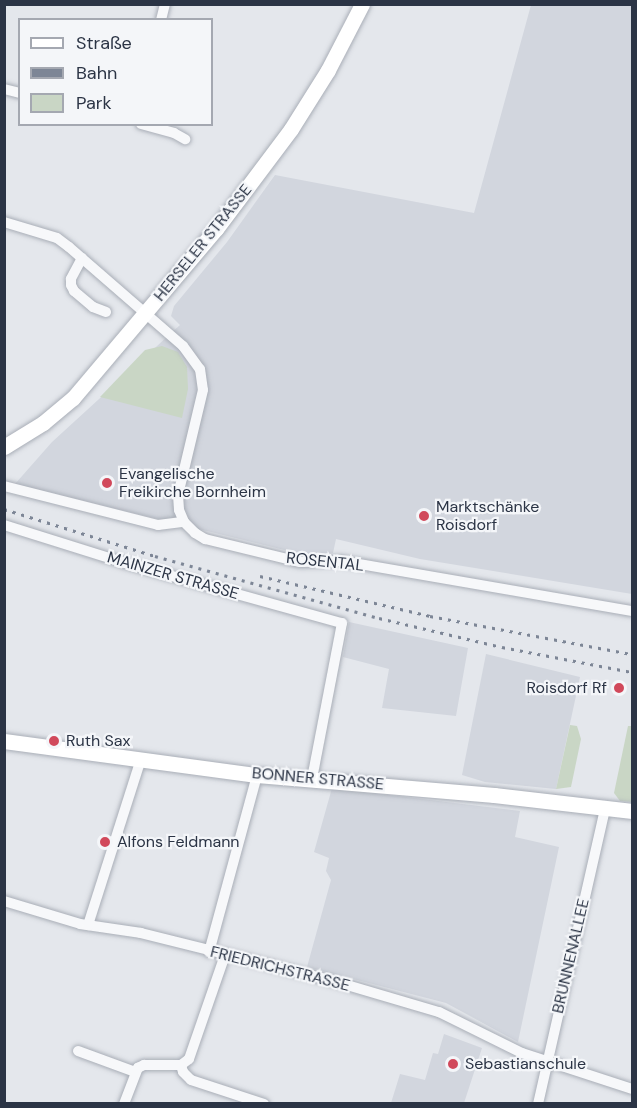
<!DOCTYPE html>
<meta charset="utf-8">
<style>
body{margin:0}
#map{position:relative;width:637px;height:1108px;overflow:hidden;background:#e4e7ec;font-family:"DM Sans",sans-serif}
div>[style]{position:absolute}
[style*='--x']{left:calc(var(--x)*1px);top:calc(var(--y)*1px);width:calc(var(--w)*1px);rotate:calc(var(--a)*1deg)}
.built>*{inset:0;background:#d2d6de}
.green>*{inset:0;background:#c9d6c5}
.roads{filter:drop-shadow(0 0 2px #a9aeb7) drop-shadow(0 0 2px #a9aeb7)}
.street>*{height:10px;margin:-5px;padding:0 5px;transform-origin:5px;border-radius:5px;background:#f7f8fa}
.secondary>*{height:15px;margin:-7.5px;padding:0 7.5px;transform-origin:7.5px;border-radius:7.5px;background:#fff}
.rail>*{height:3px;margin-top:-1.5px;transform-origin:0;background:repeating-linear-gradient(90deg,#7d8696 0 3px,transparent 0 9px)}
.dots>*{width:16px;height:16px;translate:-50% -50%;box-sizing:border-box;border:3px solid #f4f6f9;border-radius:50%}
span{translate:-50% -50%;white-space:nowrap;text-align:center;line-height:1.15;-webkit-text-stroke:4.5px #f4f6f9;paint-order:stroke}
.street-label{font-size:16px;color:#2b3445}
.poi-label{font-size:16px;color:#2b3445}
.left{translate:0 -50%;text-align:left}
.right{translate:-100% -50%;text-align:right}
.frame{position:absolute;inset:0;border:6px solid #2b3445;pointer-events:none}
.legend{position:absolute;left:18px;top:18px;width:195px;height:108px;box-sizing:border-box;background:#f4f6f9;border:2px solid #a4a8b1;margin:0;padding:8px 10px;list-style:none;font-size:18px;color:#2b3445}
.legend li{display:flex;align-items:center;gap:12px;height:30px}
.legend b{width:30px;border:2px solid #a4a8b1}
</style>
<div id="map">
<div class="built">
<i style="clip-path:polygon(531px 5px,632px 5px,632px 594px,420px 559px,336px 539px,333px 553px,309px 556px,15px 484px,52px 442px,180px 325px,171px 316px,174px 306px,227px 242px,275px 175px,474px 213px)"></i>
<i style="clip-path:polygon(349px 622px,468px 648px,456px 716px,382px 708px,389px 669px,343px 657px)"></i>
<i style="clip-path:polygon(486px 654px,580px 677px,556px 789px,485px 782px,462px 775px)"></i>
<i style="clip-path:polygon(332px 788px,520px 811px,515px 837px,559px 847px,518px 1042px,446px 1003px,307px 967px,331px 880px,326px 871px,329px 858px,314px 852px)"></i>
<i style="clip-path:polygon(444px 1034px,482px 1048px,464px 1103px,391px 1103px,400px 1074px,425px 1080px,433px 1053px,438px 1054px)"></i>
</div>
<div class="green">
<i style="clip-path:polygon(162px 346px,178px 352px,187px 367px,188px 389px,182px 418px,100px 397px,145px 350px)"></i>
<i style="clip-path:polygon(570px 725px,577px 726px,581px 739px,571px 787px,556px 789px)"></i>
<i style="clip-path:polygon(628px 726px,632px 726px,632px 802px,620px 801px,614px 793px)"></i>
</div>
<div class="roads">
<div class="street">
<i style="--x:161;--y:20;--w:16;--a:-76"></i>
<i style="--x:4;--y:89;--w:16;--a:14"></i>
<i style="--x:141;--y:124;--w:34;--a:15"></i>
<i style="--x:174;--y:133;--w:13;--a:29"></i>
<i style="--x:4;--y:222;--w:55;--a:16.8"></i>
<i style="--x:57;--y:238;--w:15;--a:37"></i>
<i style="--x:69;--y:247;--w:151;--a:41"></i>
<i style="--x:183;--y:346;--w:29;--a:54"></i>
<i style="--x:200;--y:369;--w:21;--a:82"></i>
<i style="--x:203;--y:390;--w:108;--a:103.4"></i>
<i style="--x:178;--y:495;--w:15;--a:86"></i>
<i style="--x:179;--y:510;--w:13;--a:67"></i>
<i style="--x:184;--y:522;--w:16;--a:45"></i>
<i style="--x:195;--y:533;--w:12;--a:31"></i>
<i style="--x:205;--y:539;--w:98;--a:13.6"></i>
<i style="--x:300;--y:562;--w:42;--a:-1.4"></i>
<i style="--x:342;--y:561;--w:294;--a:9.8"></i>
<i style="--x:82;--y:258;--w:24;--a:118"></i>
<i style="--x:71;--y:279;--w:6;--a:90"></i>
<i style="--x:71;--y:285;--w:7;--a:63"></i>
<i style="--x:74;--y:291;--w:25;--a:40"></i>
<i style="--x:93;--y:307;--w:14;--a:21"></i>
<i style="--x:4;--y:486;--w:159;--a:14.2"></i>
<i style="--x:158;--y:525;--w:26;--a:-7"></i>
<i style="--x:4;--y:525;--w:127;--a:17.4"></i>
<i style="--x:125;--y:563;--w:225;--a:15.5"></i>
<i style="--x:342;--y:623;--w:159;--a:100.9"></i>
<i style="--x:4;--y:901;--w:79;--a:16.8"></i>
<i style="--x:80;--y:924;--w:62;--a:8.4"></i>
<i style="--x:141;--y:933;--w:195;--a:14"></i>
<i style="--x:330;--y:980;--w:114;--a:16.4"></i>
<i style="--x:439;--y:1012;--w:93;--a:26.3"></i>
<i style="--x:522;--y:1053;--w:116;--a:18.1"></i>
<i style="--x:88;--y:925;--w:174;--a:-72.3"></i>
<i style="--x:209;--y:952;--w:183;--a:-74.8"></i>
<i style="--x:78;--y:1051;--w:61;--a:20.2"></i>
<i style="--x:181;--y:1065;--w:7;--a:74"></i>
<i style="--x:183;--y:1072;--w:11;--a:45"></i>
<i style="--x:191;--y:1080;--w:77;--a:18.2"></i>
<i style="--x:124;--y:1104;--w:39;--a:-69"></i>
<i style="--x:138;--y:1068;--w:7;--a:-27"></i>
<i style="--x:144;--y:1065;--w:37;--a:0"></i>
<i style="--x:181;--y:1065;--w:10;--a:-37"></i>
<i style="--x:189;--y:1059;--w:110;--a:-70.9"></i>
<i style="--x:538;--y:1104;--w:303;--a:-77.2"></i>
</div>
<div class="secondary">
<i style="--x:4;--y:447;--w:46;--a:-31.6"></i>
<i style="--x:43;--y:423;--w:39;--a:-40"></i>
<i style="--x:73;--y:398;--w:221;--a:-49.8"></i>
<i style="--x:216;--y:229;--w:125;--a:-53.1"></i>
<i style="--x:291;--y:129;--w:70;--a:-57.9"></i>
<i style="--x:328;--y:70;--w:74;--a:-62.7"></i>
<i style="--x:4;--y:741;--w:255;--a:7.7"></i>
<i style="--x:257;--y:775;--w:238;--a:4.8"></i>
<i style="--x:494;--y:795;--w:139;--a:6.6"></i>
</div>
</div>
<div class="rail">
<i style="--x:4;--y:509;--w:158;--a:17.3"></i>
<i style="--x:155;--y:556;--w:232;--a:15.5"></i>
<i style="--x:379;--y:618;--w:126;--a:13.3"></i>
<i style="--x:502;--y:647;--w:132;--a:10.9"></i>
<i style="--x:260;--y:576;--w:175;--a:13.2"></i>
<i style="--x:430;--y:616;--w:206;--a:10.7"></i>
</div>
<div class="dots">
<i style="left:107px;top:483px;background:#d1495b"></i>
<i style="left:424px;top:516px;background:#d1495b"></i>
<i style="left:619px;top:688px;background:#d1495b"></i>
<i style="left:54px;top:741px;background:#d1495b"></i>
<i style="left:105px;top:842px;background:#d1495b"></i>
<i style="left:453px;top:1064px;background:#d1495b"></i>
</div>
<div class="street-label">
<span style="left:203px;top:243px;rotate:-51deg">HERSELER STRASSE</span>
<span style="left:325px;top:562px;rotate:6deg">ROSENTAL</span>
<span style="left:173px;top:576px;rotate:16deg">MAINZER STRASSE</span>
<span style="left:318px;top:779px;rotate:5deg">BONNER STRASSE</span>
<span style="left:571px;top:956px;rotate:-77deg">BRUNNENALLEE</span>
<span style="left:280px;top:969px;rotate:14deg">FRIEDRICHSTRASSE</span>
</div>
<div class="poi-label">
<span class="left" style="left:119px;top:483px">Evangelische<br>Freikirche Bornheim</span>
<span class="left" style="left:436px;top:516px">Marktschänke<br>Roisdorf</span>
<span class="right" style="left:607px;top:688px">Roisdorf Rf</span>
<span class="left" style="left:66px;top:741px">Ruth Sax</span>
<span class="left" style="left:117px;top:842px">Alfons Feldmann</span>
<span class="left" style="left:465px;top:1064px">Sebastianschule</span>
</div>
<div class="frame"></div>
<ul class="legend">
<li><b style="height:8px;background:#fff"></b>Straße</li>
<li><b style="height:8px;background:#7d8696"></b>Bahn</li>
<li><b style="height:16px;background:#c9d6c5"></b>Park</li>
</ul>
</div>
